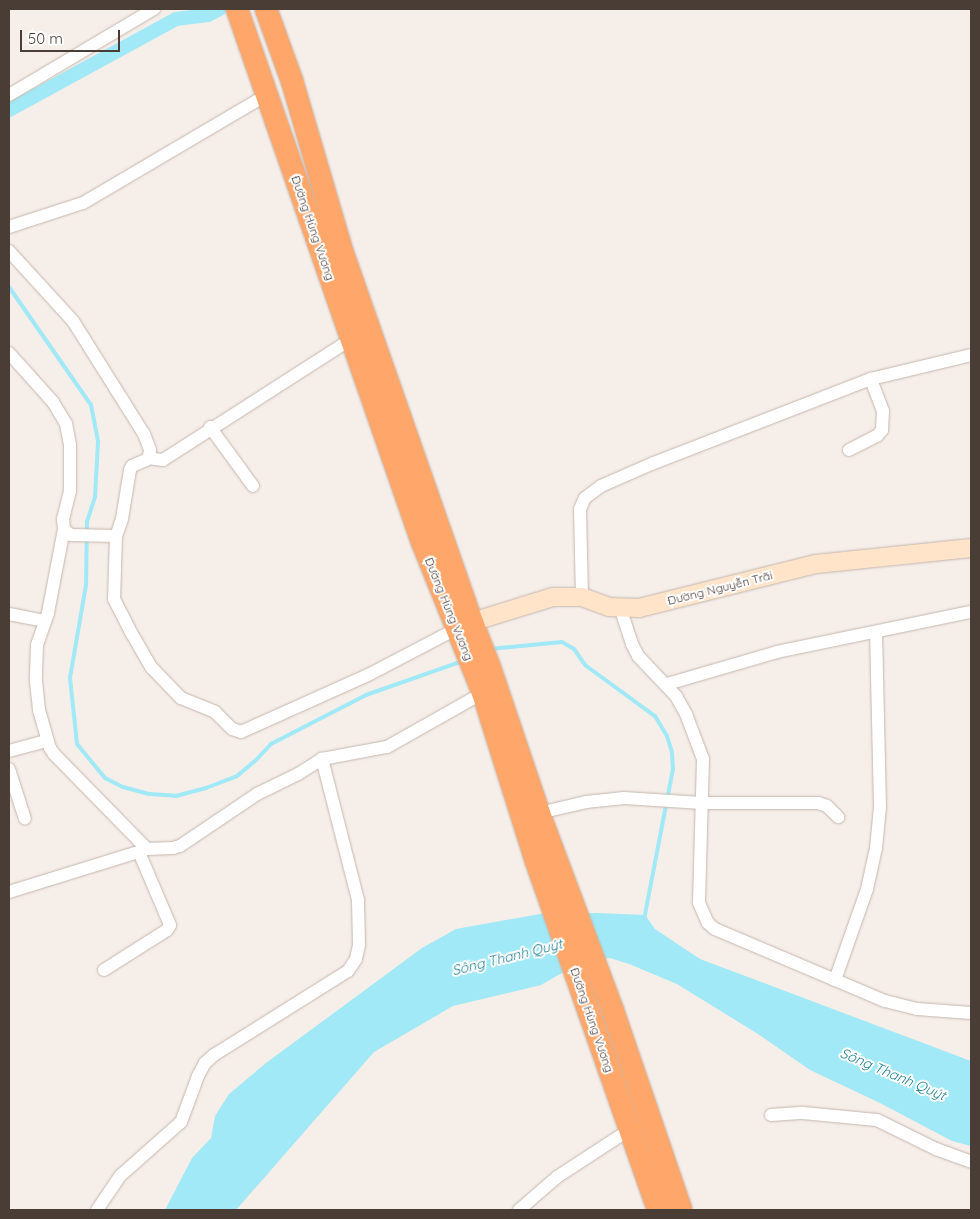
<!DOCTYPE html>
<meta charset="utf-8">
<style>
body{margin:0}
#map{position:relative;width:980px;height:1219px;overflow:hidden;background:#f6eee9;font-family:Quicksand,sans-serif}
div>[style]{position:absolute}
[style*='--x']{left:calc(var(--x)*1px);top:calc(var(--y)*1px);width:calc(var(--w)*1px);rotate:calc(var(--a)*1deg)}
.water>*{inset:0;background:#a1e9f6}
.stream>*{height:4px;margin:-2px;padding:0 2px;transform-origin:2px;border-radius:2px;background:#a1e9f6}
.canal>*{height:14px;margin:-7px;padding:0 7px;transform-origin:7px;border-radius:7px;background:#a1e9f6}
.roads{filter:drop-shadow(0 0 1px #c5b6ad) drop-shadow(0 0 1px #c5b6ad)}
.street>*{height:12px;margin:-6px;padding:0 6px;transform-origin:6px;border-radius:6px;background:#fff}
.secondary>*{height:18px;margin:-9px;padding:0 9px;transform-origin:9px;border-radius:9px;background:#ffe4c9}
.highway>*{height:22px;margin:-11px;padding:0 11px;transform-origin:11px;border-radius:11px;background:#ffa76a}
span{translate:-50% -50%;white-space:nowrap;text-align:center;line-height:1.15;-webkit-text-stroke:4px #fff;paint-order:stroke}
.street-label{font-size:12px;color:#4a3d36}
.water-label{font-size:14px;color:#218194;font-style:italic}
.frame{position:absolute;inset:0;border:10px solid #4a3d36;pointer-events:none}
.scale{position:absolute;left:20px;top:30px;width:100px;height:22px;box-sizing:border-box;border:2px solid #4a3d36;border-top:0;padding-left:6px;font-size:15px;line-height:18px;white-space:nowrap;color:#4a3d36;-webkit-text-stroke:4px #fff;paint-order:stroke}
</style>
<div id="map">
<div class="water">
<i style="clip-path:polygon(597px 913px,645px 915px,655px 929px,700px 959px,971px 1061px,971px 1146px,952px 1141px,880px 1103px,810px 1070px,758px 1034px,677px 984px,629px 964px,610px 958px,581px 962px,541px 985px,453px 1006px,374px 1052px,236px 1210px,165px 1210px,192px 1158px,211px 1138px,215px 1116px,229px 1094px,266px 1063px,422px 948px,456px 929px,540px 914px)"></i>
</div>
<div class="stream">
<i style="--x:9;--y:287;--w:144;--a:55.2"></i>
<i style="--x:91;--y:405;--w:38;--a:79"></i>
<i style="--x:98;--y:442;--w:55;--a:93.1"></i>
<i style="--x:95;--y:497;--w:26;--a:108"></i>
<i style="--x:87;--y:522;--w:63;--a:90.9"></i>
<i style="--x:86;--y:585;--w:94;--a:99.8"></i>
<i style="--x:70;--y:678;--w:66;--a:83.9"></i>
<i style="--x:77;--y:744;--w:44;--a:50.5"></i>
<i style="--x:105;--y:778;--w:20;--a:27"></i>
<i style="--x:123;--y:787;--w:28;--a:15"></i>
<i style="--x:150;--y:794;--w:26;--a:4"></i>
<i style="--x:176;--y:796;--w:31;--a:-15"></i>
<i style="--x:206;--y:788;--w:33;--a:-21"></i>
<i style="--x:237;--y:776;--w:26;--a:-40"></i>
<i style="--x:257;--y:759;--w:21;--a:-47"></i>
<i style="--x:271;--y:744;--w:107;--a:-27.3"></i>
<i style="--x:366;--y:695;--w:103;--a:-19.3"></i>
<i style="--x:489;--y:649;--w:73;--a:-5.5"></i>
<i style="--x:562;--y:642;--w:14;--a:30"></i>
<i style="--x:574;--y:649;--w:19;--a:55"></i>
<i style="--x:585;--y:665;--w:87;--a:36.1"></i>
<i style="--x:655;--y:716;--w:23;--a:59"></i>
<i style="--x:667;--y:736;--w:17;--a:73"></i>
<i style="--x:672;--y:752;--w:17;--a:87"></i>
<i style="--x:673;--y:769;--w:153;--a:100.9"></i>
</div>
<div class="canal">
<i style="--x:9;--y:110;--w:190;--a:-28.6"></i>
<i style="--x:176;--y:19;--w:32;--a:-7"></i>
<i style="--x:208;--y:15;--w:13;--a:-27"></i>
</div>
<div class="roads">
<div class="street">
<i style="--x:9;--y:95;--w:169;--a:-30.7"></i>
<i style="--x:9;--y:227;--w:78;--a:-18"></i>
<i style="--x:83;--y:203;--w:215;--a:-30.5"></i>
<i style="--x:9;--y:251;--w:95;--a:47.6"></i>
<i style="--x:73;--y:321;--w:133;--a:57.9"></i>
<i style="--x:144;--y:434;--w:17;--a:69"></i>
<i style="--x:150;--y:450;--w:6;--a:99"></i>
<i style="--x:149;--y:456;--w:5;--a:127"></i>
<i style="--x:146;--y:460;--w:15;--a:157"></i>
<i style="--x:132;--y:466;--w:4;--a:117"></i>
<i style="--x:130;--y:470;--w:50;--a:99.3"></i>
<i style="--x:122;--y:519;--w:18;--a:109"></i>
<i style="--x:116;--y:536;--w:63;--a:91.8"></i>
<i style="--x:114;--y:599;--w:39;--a:63"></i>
<i style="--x:132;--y:634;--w:39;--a:60"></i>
<i style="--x:152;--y:668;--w:42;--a:46"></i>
<i style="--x:181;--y:698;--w:37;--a:22"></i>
<i style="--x:215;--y:712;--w:24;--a:45"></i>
<i style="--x:232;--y:729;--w:9;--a:18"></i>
<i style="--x:241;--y:732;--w:141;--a:-24.2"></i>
<i style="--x:370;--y:674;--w:102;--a:-27.6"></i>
<i style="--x:9;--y:353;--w:66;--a:48.1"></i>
<i style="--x:53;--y:402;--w:26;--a:59"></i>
<i style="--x:66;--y:424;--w:21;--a:79"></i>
<i style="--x:70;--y:445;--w:46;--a:90"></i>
<i style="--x:70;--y:491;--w:29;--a:104"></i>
<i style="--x:63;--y:519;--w:10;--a:84"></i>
<i style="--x:64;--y:529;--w:9;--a:41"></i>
<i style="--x:71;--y:535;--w:45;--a:1.3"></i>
<i style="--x:210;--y:427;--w:73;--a:53.9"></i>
<i style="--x:849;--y:450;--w:31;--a:-27"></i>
<i style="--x:877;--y:436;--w:8;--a:-50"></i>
<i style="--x:882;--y:430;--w:19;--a:-87"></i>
<i style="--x:883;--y:411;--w:34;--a:-111"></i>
<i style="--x:148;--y:458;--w:15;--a:8"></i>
<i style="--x:163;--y:460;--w:222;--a:-32.7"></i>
<i style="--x:64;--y:529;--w:86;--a:100.8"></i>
<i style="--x:48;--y:613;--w:34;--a:109"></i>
<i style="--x:37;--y:645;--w:36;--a:92"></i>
<i style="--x:36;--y:681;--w:29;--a:84"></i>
<i style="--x:39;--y:710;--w:40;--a:74"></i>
<i style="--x:50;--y:748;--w:7;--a:56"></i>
<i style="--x:54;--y:754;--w:133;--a:45.6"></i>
<i style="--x:147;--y:849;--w:26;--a:-2"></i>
<i style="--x:173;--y:848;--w:7;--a:-16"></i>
<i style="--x:180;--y:846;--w:93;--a:-34"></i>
<i style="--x:257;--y:794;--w:46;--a:-26"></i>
<i style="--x:298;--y:774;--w:28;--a:-32"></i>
<i style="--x:322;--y:759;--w:66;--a:-10.5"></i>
<i style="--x:387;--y:747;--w:110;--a:-29.4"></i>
<i style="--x:582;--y:597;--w:88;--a:-91.3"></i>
<i style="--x:580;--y:509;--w:12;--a:-66"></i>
<i style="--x:585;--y:498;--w:20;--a:-37"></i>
<i style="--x:601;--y:486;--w:58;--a:-23.5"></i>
<i style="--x:654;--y:463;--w:233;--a:-21.2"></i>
<i style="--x:871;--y:379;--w:103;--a:-13.5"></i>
<i style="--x:620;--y:607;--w:39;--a:72"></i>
<i style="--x:632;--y:644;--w:13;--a:63"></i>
<i style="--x:638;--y:656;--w:55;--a:46.5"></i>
<i style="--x:676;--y:696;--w:21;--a:61"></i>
<i style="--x:686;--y:714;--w:48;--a:69.3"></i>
<i style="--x:703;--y:759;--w:144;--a:91.6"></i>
<i style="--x:699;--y:903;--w:22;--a:66"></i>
<i style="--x:708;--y:923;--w:9;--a:41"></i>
<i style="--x:715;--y:929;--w:185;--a:23"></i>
<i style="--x:885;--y:1001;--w:33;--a:14"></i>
<i style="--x:917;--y:1009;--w:54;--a:4.2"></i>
<i style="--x:9;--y:614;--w:37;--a:11"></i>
<i style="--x:667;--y:684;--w:115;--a:-16.2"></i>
<i style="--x:777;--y:652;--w:198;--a:-11.7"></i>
<i style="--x:9;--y:751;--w:39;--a:-15"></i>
<i style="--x:9;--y:769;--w:52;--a:72.3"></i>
<i style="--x:539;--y:813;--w:48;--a:-13.2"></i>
<i style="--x:586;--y:802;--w:38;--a:-6"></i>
<i style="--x:624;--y:798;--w:78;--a:3.7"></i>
<i style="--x:702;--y:803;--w:116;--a:0"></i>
<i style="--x:818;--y:803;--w:9;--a:18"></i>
<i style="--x:827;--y:806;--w:16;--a:45"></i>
<i style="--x:9;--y:892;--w:142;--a:-17.2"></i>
<i style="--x:104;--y:970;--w:75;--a:-32.4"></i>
<i style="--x:167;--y:930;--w:6;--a:-59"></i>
<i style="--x:170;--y:925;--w:79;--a:-113"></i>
<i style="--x:835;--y:980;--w:96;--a:-70.6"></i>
<i style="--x:867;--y:889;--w:42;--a:-77.6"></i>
<i style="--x:876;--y:848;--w:41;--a:-84.4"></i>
<i style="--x:880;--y:807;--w:175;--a:-91.3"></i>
<i style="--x:771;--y:1115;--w:32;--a:-4"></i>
<i style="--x:803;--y:1113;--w:74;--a:5.4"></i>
<i style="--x:877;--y:1120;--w:66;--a:26.2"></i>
<i style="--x:936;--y:1149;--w:37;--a:20"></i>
<i style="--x:97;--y:1210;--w:41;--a:-55.9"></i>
<i style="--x:120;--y:1176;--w:81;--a:-41.5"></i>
<i style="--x:181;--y:1122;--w:49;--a:-69.7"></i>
<i style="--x:198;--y:1076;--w:15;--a:-62"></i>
<i style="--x:205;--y:1063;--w:12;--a:-42"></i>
<i style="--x:214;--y:1055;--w:158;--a:-32.1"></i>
<i style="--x:348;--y:971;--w:14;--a:-56"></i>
<i style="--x:356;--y:959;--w:14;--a:-78"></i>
<i style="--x:359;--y:945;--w:45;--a:-91.3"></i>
<i style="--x:358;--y:900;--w:146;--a:-104.3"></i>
<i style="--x:519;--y:1210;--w:50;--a:-41"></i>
<i style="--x:557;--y:1177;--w:86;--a:-33.1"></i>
</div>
<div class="secondary">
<i style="--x:472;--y:622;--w:85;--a:-17.2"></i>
<i style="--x:553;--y:597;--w:29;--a:0"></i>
<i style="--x:582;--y:597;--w:29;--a:20"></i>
<i style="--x:609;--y:607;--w:30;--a:2"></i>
<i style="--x:639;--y:608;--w:182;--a:-14"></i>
<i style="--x:816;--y:564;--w:156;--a:-5.9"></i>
</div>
<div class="highway">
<i style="--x:237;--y:9;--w:564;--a:70.86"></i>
<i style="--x:422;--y:542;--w:163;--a:68"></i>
<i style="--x:483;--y:693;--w:176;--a:72.5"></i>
<i style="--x:536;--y:861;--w:370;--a:70.7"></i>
<i style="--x:266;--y:9;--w:77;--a:70.1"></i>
<i style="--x:292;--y:81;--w:177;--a:73.6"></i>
<i style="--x:342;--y:251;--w:393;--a:70.7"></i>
<i style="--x:472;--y:622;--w:49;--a:68.6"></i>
<i style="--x:490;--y:668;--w:153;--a:71.3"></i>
<i style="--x:539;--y:813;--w:211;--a:69.5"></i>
<i style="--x:613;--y:1011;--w:210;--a:71.1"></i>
</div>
</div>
<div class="street-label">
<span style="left:313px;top:228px;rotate:71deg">Đường Hùng Vương</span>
<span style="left:720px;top:588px;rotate:-14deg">Đường Nguyễn Trãi</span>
<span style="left:449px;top:609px;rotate:68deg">Đường Hùng Vương</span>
<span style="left:592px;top:1020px;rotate:71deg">Đường Hùng Vương</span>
</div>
<div class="water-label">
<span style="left:507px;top:957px;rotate:-14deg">Sông Thanh Quýt</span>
<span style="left:893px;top:1074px;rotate:23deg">Sông Thanh Quýt</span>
</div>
<div class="frame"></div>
<div class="scale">50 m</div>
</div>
